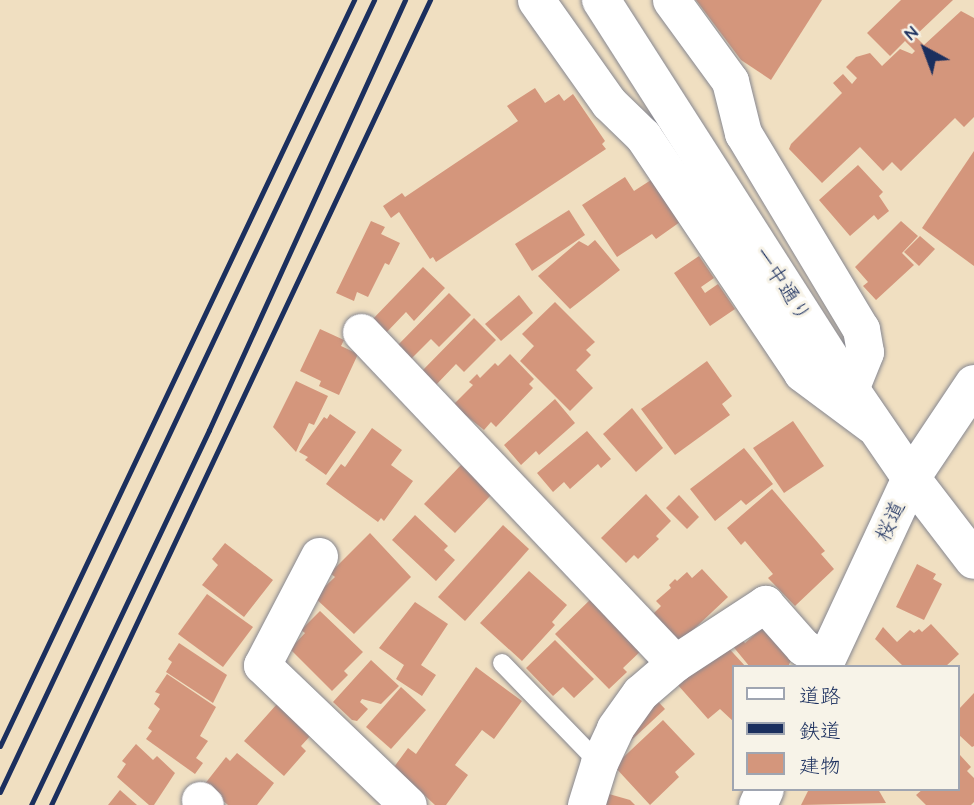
<!DOCTYPE html>
<meta charset="utf-8">
<style>
body{margin:0}
#map{position:relative;width:974px;height:805px;overflow:hidden;background:#f0dfc1;font-family:"Comic Neue","Klee One",sans-serif}
div>[style]{position:absolute}
[style*='--x']{left:calc(var(--x)*1px);top:calc(var(--y)*1px);width:calc(var(--w)*1px);rotate:calc(var(--a)*1deg)}
.building>*{inset:0;background:#d4967c}
.roads{filter:drop-shadow(0 0 2px #868790) drop-shadow(0 0 2px #868790)}
.lane>*{height:18px;margin:-9px;padding:0 9px;transform-origin:9px;border-radius:9px;background:#fff}
.street>*{height:37px;margin:-18.5px;padding:0 18.5px;transform-origin:18.5px;border-radius:18.5px;background:#fff}
.secondary>*{height:38px;margin:-19px;padding:0 19px;transform-origin:19px;border-radius:19px;background:#fff}
.rail>*{height:5px;margin:-2.5px;padding:0 2.5px;transform-origin:2.5px;border-radius:2.5px;background:#1b2f5e}
span{translate:-50% -50%;white-space:nowrap;text-align:center;line-height:1.15;-webkit-text-stroke:6px #f7f3e8;paint-order:stroke}
.street-label{font-size:21px;color:#1b2f5e}
.legend{position:absolute;left:732px;top:665px;width:228px;height:126px;box-sizing:border-box;background:#f7f3e8;border:2px solid #9fa5b1;margin:0;padding:9px 12px;list-style:none;font-size:21px;color:#1b2f5e}
.legend li{display:flex;align-items:center;gap:14px;height:35px}
.legend b{width:35px;border:2px solid #9fa5b1}
.north{position:absolute;left:890px;top:14px;width:70px;height:70px;-webkit-text-stroke:5px #f7f3e8;paint-order:stroke;rotate:319deg;font-size:19px;font-weight:700;line-height:28px;text-align:center;color:#1b2f5e}
.north::after{content:'';display:block;margin:auto;width:24px;height:32px;background:#1b2f5e;clip-path:polygon(50% 0,100% 100%,50% 72%,0 100%)}
</style>
<div id="map">
<div class="building">
<i style="clip-path:polygon(696px 0,822px 0,771px 80px,741px 60px)"></i>
<i style="clip-path:polygon(901px 0,953px 0,915px 36px,924px 45px,961px 11px,974px 18px,974px 117px,964px 127px,955px 118px,901px 171px,892px 162px,883px 171px,860px 147px,822px 183px,789px 149px,791px 144px,842px 93px,833px 83px,843px 74px,852px 84px,857px 78px,846px 67px,856px 57px,870px 53px,882px 66px,900px 49px,912px 54px,915px 51px,905px 41px,890px 56px,867px 33px)"></i>
<i style="clip-path:polygon(535px 88px,545px 103px,559px 94px,564px 101px,573px 94px,605px 141px,602px 144px,606px 149px,436px 262px,433px 257px,430px 259px,399px 212px,391px 218px,383px 206px,402px 193px,405px 197px,518px 121px,507px 106px)"></i>
<i style="clip-path:polygon(974px 151px,974px 266px,922px 228px)"></i>
<i style="clip-path:polygon(858px 165px,883px 192px,879px 196px,889px 211px,878px 220px,874px 215px,850px 236px,819px 200px)"></i>
<i style="clip-path:polygon(625px 177px,634px 191px,651px 180px,680px 222px,656px 239px,652px 234px,617px 257px,582px 205px)"></i>
<i style="clip-path:polygon(569px 210px,585px 235px,532px 271px,515px 244px)"></i>
<i style="clip-path:polygon(371px 221px,385px 227px,381px 234px,400px 243px,389px 265px,385px 263px,368px 297px,357px 292px,354px 301px,336px 293px)"></i>
<i style="clip-path:polygon(901px 221px,918px 236px,902px 253px,914px 265px,876px 300px,863px 286px,868px 282px,855px 267px)"></i>
<i style="clip-path:polygon(920px 236px,935px 249px,919px 266px,904px 252px)"></i>
<i style="clip-path:polygon(595px 240px,620px 270px,570px 309px,538px 276px,579px 241px,588px 246px)"></i>
<i style="clip-path:polygon(699px 256px,714px 278px,701px 287px,705px 293px,718px 284px,735px 309px,710px 326px,674px 273px)"></i>
<i style="clip-path:polygon(423px 267px,445px 288px,414px 321px,406px 312px,384px 335px,370px 322px)"></i>
<i style="clip-path:polygon(449px 293px,471px 315px,439px 347px,431px 339px,409px 361px,395px 348px)"></i>
<i style="clip-path:polygon(519px 295px,533px 313px,501px 341px,485px 324px)"></i>
<i style="clip-path:polygon(555px 302px,595px 342px,586px 350px,591px 355px,576px 370px,593px 388px,570px 411px,520px 361px,534px 346px,522px 334px)"></i>
<i style="clip-path:polygon(474px 318px,496px 340px,464px 372px,456px 364px,434px 387px,420px 373px)"></i>
<i style="clip-path:polygon(320px 329px,344px 340px,341px 346px,358px 354px,339px 395px,319px 386px,321px 381px,300px 371px)"></i>
<i style="clip-path:polygon(510px 354px,534px 379px,529px 384px,533px 388px,496px 427px,491px 422px,484px 430px,453px 405px,473px 385px,469px 382px,477px 374px,480px 378px,495px 363px,498px 366px)"></i>
<i style="clip-path:polygon(707px 361px,732px 396px,722px 404px,730px 415px,675px 455px,641px 409px)"></i>
<i style="clip-path:polygon(296px 381px,328px 396px,314px 425px,309px 423px,296px 452px,273px 427px)"></i>
<i style="clip-path:polygon(555px 399px,575px 423px,539px 455px,536px 451px,521px 465px,504px 445px)"></i>
<i style="clip-path:polygon(632px 408px,663px 448px,636px 472px,603px 434px)"></i>
<i style="clip-path:polygon(330px 414px,356px 432px,326px 475px,305px 460px,308px 457px,299px 452px,324px 417px,327px 419px)"></i>
<i style="clip-path:polygon(793px 421px,824px 466px,784px 493px,753px 448px)"></i>
<i style="clip-path:polygon(372px 428px,402px 450px,391px 465px,413px 481px,384px 521px,381px 518px,378px 522px,326px 484px,341px 464px,345px 467px)"></i>
<i style="clip-path:polygon(587px 431px,611px 459px,601px 468px,598px 464px,570px 489px,564px 482px,553px 492px,537px 473px)"></i>
<i style="clip-path:polygon(744px 448px,773px 484px,746px 505px,741px 500px,715px 521px,690px 489px)"></i>
<i style="clip-path:polygon(461px 465px,492px 494px,455px 533px,424px 504px)"></i>
<i style="clip-path:polygon(772px 489px,825px 551px,821px 554px,834px 569px,795px 606px,768px 578px,773px 574px,745px 541px,741px 545px,727px 528px)"></i>
<i style="clip-path:polygon(646px 494px,671px 521px,656px 536px,659px 539px,638px 559px,634px 555px,626px 563px,601px 538px)"></i>
<i style="clip-path:polygon(679px 495px,699px 517px,687px 529px,666px 508px)"></i>
<i style="clip-path:polygon(415px 515px,448px 546px,444px 550px,455px 560px,436px 581px,392px 540px)"></i>
<i style="clip-path:polygon(503px 525px,529px 549px,465px 621px,438px 597px)"></i>
<i style="clip-path:polygon(370px 533px,411px 577px,354px 634px,314px 597px,335px 577px,330px 573px)"></i>
<i style="clip-path:polygon(225px 543px,273px 580px,244px 617px,202px 585px,218px 565px,212px 559px)"></i>
<i style="clip-path:polygon(917px 564px,936px 574px,933px 579px,942px 584px,924px 620px,896px 607px)"></i>
<i style="clip-path:polygon(702px 569px,728px 597px,677px 645px,650px 617px,661px 606px,656px 601px,671px 588px,669px 585px,675px 579px,677px 581px,687px 572px,692px 578px)"></i>
<i style="clip-path:polygon(529px 571px,567px 605px,552px 622px,555px 625px,522px 661px,480px 623px)"></i>
<i style="clip-path:polygon(207px 594px,253px 627px,223px 667px,178px 634px)"></i>
<i style="clip-path:polygon(595px 595px,646px 646px,623px 668px,627px 672px,609px 689px,555px 634px)"></i>
<i style="clip-path:polygon(415px 602px,448px 624px,421px 665px,436px 675px,422px 696px,396px 679px,404px 665px,379px 648px)"></i>
<i style="clip-path:polygon(320px 611px,363px 652px,344px 671px,348px 675px,332px 691px,290px 649px,305px 633px,301px 630px)"></i>
<i style="clip-path:polygon(768px 623px,794px 653px,788px 667px,750px 667px,731px 644px,740px 637px,745px 643px)"></i>
<i style="clip-path:polygon(931px 624px,959px 654px,945px 667px,899px 667px,902px 665px,875px 639px,883px 627px,897px 642px,910px 630px,914px 633px,919px 629px,922px 632px)"></i>
<i style="clip-path:polygon(555px 640px,594px 679px,574px 698px,563px 687px,553px 696px,526px 668px)"></i>
<i style="clip-path:polygon(723px 642px,746px 667px,734px 667px,734px 722px,720px 709px,708px 719px,677px 684px)"></i>
<i style="clip-path:polygon(179px 643px,227px 675px,213px 703px,166px 672px,172px 662px,168px 659px)"></i>
<i style="clip-path:polygon(371px 660px,399px 686px,381px 704px,362px 699px,360px 702px,368px 709px,357px 721px,352px 720px,333px 702px)"></i>
<i style="clip-path:polygon(476px 667px,522px 701px,494px 739px,482px 730px,455px 765px,468px 775px,446px 805px,435px 805px,394px 767px,408px 748px,416px 754px)"></i>
<i style="clip-path:polygon(167px 674px,216px 707px,200px 736px,208px 741px,196px 758px,203px 763px,195px 774px,146px 739px,152px 731px,148px 728px,160px 709px,154px 704px,160px 694px,155px 692px)"></i>
<i style="clip-path:polygon(401px 687px,426px 710px,391px 749px,366px 727px)"></i>
<i style="clip-path:polygon(974px 693px,974px 746px,972px 747px,958px 734px,958px 710px)"></i>
<i style="clip-path:polygon(654px 697px,665px 709px,623px 748px)"></i>
<i style="clip-path:polygon(277px 704px,312px 734px,301px 746px,306px 751px,284px 776px,244px 741px)"></i>
<i style="clip-path:polygon(663px 720px,695px 754px,675px 772px,679px 777px,650px 805px,614px 766px)"></i>
<i style="clip-path:polygon(136px 744px,153px 760px,157px 756px,175px 773px,154px 805px,149px 805px,117px 777px,126px 764px,122px 761px)"></i>
<i style="clip-path:polygon(237px 753px,274px 783px,257px 805px,228px 805px,204px 785px,226px 757px,230px 761px)"></i>
<i style="clip-path:polygon(960px 755px,971px 767px,967px 771px,974px 778px,974px 802px,971px 805px,926px 805px,916px 795px,923px 789px,958px 789px)"></i>
<i style="clip-path:polygon(809px 789px,878px 789px,886px 803px,801px 805px)"></i>
<i style="clip-path:polygon(120px 790px,137px 805px,108px 805px)"></i>
<i style="clip-path:polygon(602px 792px,630px 800px,635px 805px,598px 805px)"></i>
</div>
<div class="roads">
<div class="lane">
<i style="--x:502;--y:663;--w:139;--a:45.9"></i>
</div>
<div class="street">
<i style="--x:536;--y:0;--w:126;--a:54.7"></i>
<i style="--x:609;--y:103;--w:47;--a:44.1"></i>
<i style="--x:643;--y:136;--w:285;--a:56.1"></i>
<i style="--x:802;--y:373;--w:87;--a:36.6"></i>
<i style="--x:671;--y:0;--w:100;--a:53.9"></i>
<i style="--x:730;--y:81;--w:54;--a:76"></i>
<i style="--x:743;--y:133;--w:229;--a:59"></i>
<i style="--x:861;--y:329;--w:23;--a:80"></i>
<i style="--x:865;--y:352;--w:40;--a:112"></i>
<i style="--x:361;--y:332;--w:456;--a:46.5"></i>
<i style="--x:319;--y:556;--w:123;--a:117.6"></i>
<i style="--x:262;--y:665;--w:202;--a:43.8"></i>
<i style="--x:200;--y:800;--w:7;--a:45"></i>
<i style="--x:586;--y:805;--w:44;--a:-72.8"></i>
<i style="--x:599;--y:763;--w:38;--a:-65"></i>
<i style="--x:615;--y:728;--w:43;--a:-54.5"></i>
<i style="--x:640;--y:693;--w:46;--a:-40.6"></i>
<i style="--x:675;--y:663;--w:108;--a:-33.2"></i>
<i style="--x:765;--y:604;--w:57;--a:48.5"></i>
<i style="--x:803;--y:647;--w:26;--a:32"></i>
</div>
<div class="secondary">
<i style="--x:601;--y:0;--w:462;--a:57.4"></i>
<i style="--x:850;--y:389;--w:108;--a:55.6"></i>
<i style="--x:911;--y:478;--w:103;--a:52.5"></i>
<i style="--x:823;--y:667;--w:208;--a:-65"></i>
<i style="--x:911;--y:478;--w:113;--a:-56.2"></i>
<i style="--x:758;--y:805;--w:17;--a:-66"></i>
</div>
</div>
<div class="rail">
<i style="--x:0;--y:746;--w:826;--a:-64.61"></i>
<i style="--x:0;--y:792;--w:876;--a:-64.72"></i>
<i style="--x:31;--y:805;--w:415;--a:-64.6"></i>
<i style="--x:209;--y:430;--w:473;--a:-65.5"></i>
<i style="--x:51;--y:805;--w:890;--a:-64.79"></i>
</div>
<div class="street-label">
<span style="left:783px;top:284px;rotate:57deg">一中通り</span>
<span style="left:890px;top:521px;rotate:-65deg">桜道</span>
</div>
<ul class="legend">
<li><b style="height:9px;background:#fff"></b>道路</li>
<li><b style="height:9px;background:#1b2f5e"></b>鉄道</li>
<li><b style="height:19px;background:#d4967c"></b>建物</li>
</ul>
<div class="north">N</div>
</div>
